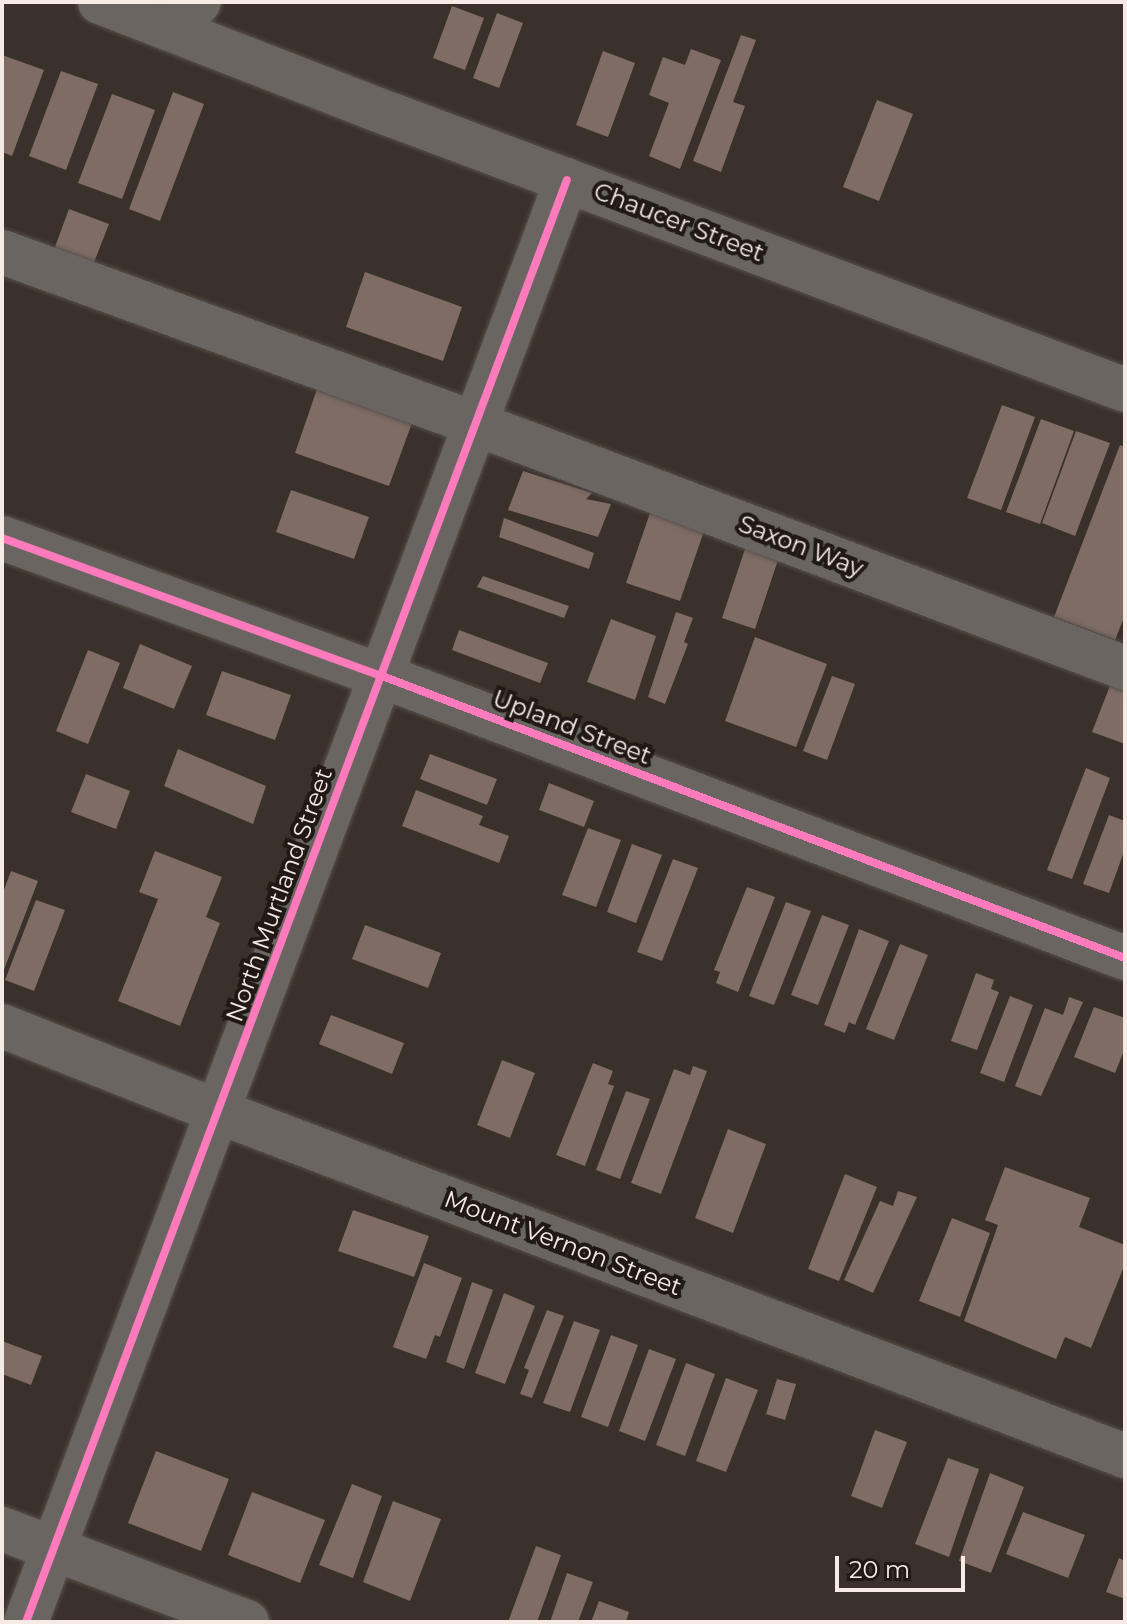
<!DOCTYPE html>
<style>
body{margin:0}
#map{position:relative;width:1127px;height:1624px;overflow:hidden;background:#3a312b;font-family:Montserrat,sans-serif}
div>[style]{position:absolute}
[style*='--x']{left:calc(var(--x)*1px);top:calc(var(--y)*1px);width:calc(var(--w)*1px);rotate:calc(var(--a)*1deg)}
.building>*{inset:0;background:#7e6c65}
.roads{filter:drop-shadow(0 0 2px #58504a) drop-shadow(0 0 2px #58504a)}
.minor>*{height:44px;margin:-22px;padding:0 22px;transform-origin:22px;border-radius:22px;background:#6b6561}
.cycleway>*{height:8px;margin:-4px;padding:0 4px;transform-origin:4px;border-radius:4px;background:#fd7abc}
span{translate:-50% -50%;white-space:nowrap;text-align:center;line-height:1.15;-webkit-text-stroke:8px #211915;paint-order:stroke}
.street-label{font-size:24px;color:#f6ebe4}
.frame{position:absolute;inset:0;border:4px solid #f6ebe4;pointer-events:none}
.scale{position:absolute;left:835px;top:1556px;width:130px;height:36px;box-sizing:border-box;border:4px solid #f6ebe4;border-top:0;padding-left:10px;font-size:24px;line-height:28px;white-space:nowrap;color:#f6ebe4;-webkit-text-stroke:6px #211915;paint-order:stroke}
</style>
<div id="map">
<div class="building">
<i style="clip-path:polygon(452px 6px,484px 18px,465px 70px,433px 58px)"></i>
<i style="clip-path:polygon(497px 13px,523px 23px,499px 88px,473px 78px)"></i>
<i style="clip-path:polygon(741px 35px,756px 40px,733px 102px,745px 106px,721px 172px,693px 161px)"></i>
<i style="clip-path:polygon(691px 49px,721px 60px,680px 169px,649px 156px,669px 103px,649px 95px,663px 57px,685px 65px)"></i>
<i style="clip-path:polygon(603px 51px,635px 63px,608px 137px,576px 125px)"></i>
<i style="clip-path:polygon(2px 55px,44px 70px,12px 156px,2px 152px)"></i>
<i style="clip-path:polygon(61px 71px,98px 84px,66px 170px,29px 156px)"></i>
<i style="clip-path:polygon(173px 92px,204px 104px,160px 221px,129px 209px)"></i>
<i style="clip-path:polygon(112px 94px,155px 110px,122px 199px,78px 183px)"></i>
<i style="clip-path:polygon(877px 100px,913px 114px,879px 201px,843px 187px)"></i>
<i style="clip-path:polygon(69px 209px,109px 224px,91px 270px,52px 255px)"></i>
<i style="clip-path:polygon(365px 272px,462px 307px,443px 361px,346px 327px)"></i>
<i style="clip-path:polygon(317px 389px,412px 423px,389px 486px,295px 453px)"></i>
<i style="clip-path:polygon(1002px 405px,1035px 417px,1001px 510px,967px 498px)"></i>
<i style="clip-path:polygon(1041px 419px,1074px 431px,1040px 524px,1006px 512px)"></i>
<i style="clip-path:polygon(1076px 431px,1110px 443px,1075px 536px,1042px 523px)"></i>
<i style="clip-path:polygon(1120px 445px,1125px 447px,1125px 615px,1115px 640px,1054px 617px)"></i>
<i style="clip-path:polygon(523px 471px,592px 493px,586px 499px,611px 504px,598px 537px,508px 510px)"></i>
<i style="clip-path:polygon(291px 490px,369px 517px,354px 559px,276px 532px)"></i>
<i style="clip-path:polygon(650px 513px,704px 531px,680px 601px,626px 583px)"></i>
<i style="clip-path:polygon(504px 518px,594px 553px,589px 569px,499px 537px)"></i>
<i style="clip-path:polygon(746px 546px,779px 557px,755px 629px,722px 618px)"></i>
<i style="clip-path:polygon(483px 576px,569px 606px,564px 618px,477px 587px)"></i>
<i style="clip-path:polygon(676px 612px,693px 618px,684px 642px,688px 644px,665px 704px,648px 697px)"></i>
<i style="clip-path:polygon(611px 619px,656px 636px,635px 700px,587px 682px)"></i>
<i style="clip-path:polygon(459px 630px,548px 663px,540px 683px,452px 650px)"></i>
<i style="clip-path:polygon(755px 637px,827px 664px,796px 747px,725px 721px)"></i>
<i style="clip-path:polygon(140px 644px,192px 666px,174px 709px,123px 688px)"></i>
<i style="clip-path:polygon(88px 650px,120px 663px,88px 744px,56px 731px)"></i>
<i style="clip-path:polygon(222px 671px,291px 695px,275px 740px,206px 715px)"></i>
<i style="clip-path:polygon(832px 676px,855px 684px,827px 760px,803px 751px)"></i>
<i style="clip-path:polygon(1111px 683px,1125px 688px,1125px 744px,1092px 732px)"></i>
<i style="clip-path:polygon(178px 749px,266px 786px,253px 824px,164px 786px)"></i>
<i style="clip-path:polygon(430px 754px,497px 779px,487px 805px,420px 779px)"></i>
<i style="clip-path:polygon(1086px 768px,1110px 778px,1072px 879px,1047px 870px)"></i>
<i style="clip-path:polygon(86px 774px,130px 791px,116px 829px,71px 812px)"></i>
<i style="clip-path:polygon(549px 783px,594px 801px,584px 827px,539px 810px)"></i>
<i style="clip-path:polygon(416px 790px,483px 816px,479px 825px,509px 836px,499px 863px,402px 826px)"></i>
<i style="clip-path:polygon(1109px 815px,1125px 821px,1125px 849px,1109px 893px,1083px 884px)"></i>
<i style="clip-path:polygon(588px 828px,621px 840px,596px 907px,562px 895px)"></i>
<i style="clip-path:polygon(632px 844px,662px 855px,636px 923px,607px 912px)"></i>
<i style="clip-path:polygon(155px 851px,222px 877px,206px 917px,220px 923px,180px 1026px,118px 1001px,158px 899px,139px 892px)"></i>
<i style="clip-path:polygon(673px 859px,698px 868px,662px 961px,637px 952px)"></i>
<i style="clip-path:polygon(11px 871px,38px 881px,2px 975px,2px 895px)"></i>
<i style="clip-path:polygon(747px 887px,775px 897px,738px 992px,716px 983px,720px 972px,714px 970px)"></i>
<i style="clip-path:polygon(36px 900px,65px 910px,34px 991px,5px 980px)"></i>
<i style="clip-path:polygon(786px 902px,811px 911px,774px 1005px,749px 996px)"></i>
<i style="clip-path:polygon(822px 915px,849px 925px,818px 1005px,791px 995px)"></i>
<i style="clip-path:polygon(365px 925px,441px 953px,428px 988px,352px 959px)"></i>
<i style="clip-path:polygon(859px 929px,889px 941px,855px 1025px,849px 1022px,845px 1033px,824px 1025px)"></i>
<i style="clip-path:polygon(900px 944px,928px 955px,894px 1040px,866px 1029px)"></i>
<i style="clip-path:polygon(976px 973px,994px 980px,991px 989px,999px 992px,977px 1050px,951px 1041px)"></i>
<i style="clip-path:polygon(1010px 996px,1033px 1005px,1004px 1082px,980px 1073px)"></i>
<i style="clip-path:polygon(1069px 997px,1083px 1002px,1041px 1096px,1015px 1086px,1045px 1008px,1063px 1015px)"></i>
<i style="clip-path:polygon(1094px 1007px,1125px 1018px,1125px 1048px,1115px 1073px,1074px 1057px)"></i>
<i style="clip-path:polygon(331px 1015px,404px 1043px,392px 1074px,319px 1044px)"></i>
<i style="clip-path:polygon(502px 1060px,535px 1073px,510px 1138px,477px 1125px)"></i>
<i style="clip-path:polygon(593px 1063px,613px 1071px,608px 1084px,614px 1086px,585px 1166px,556px 1155px)"></i>
<i style="clip-path:polygon(693px 1066px,707px 1071px,661px 1194px,631px 1183px,674px 1069px,690px 1075px)"></i>
<i style="clip-path:polygon(626px 1091px,650px 1099px,620px 1179px,596px 1170px)"></i>
<i style="clip-path:polygon(728px 1129px,766px 1144px,733px 1233px,695px 1218px)"></i>
<i style="clip-path:polygon(1005px 1167px,1090px 1198px,1079px 1227px,1125px 1245px,1125px 1264px,1091px 1348px,1065px 1337px,1056px 1359px,964px 1321px,998px 1225px,985px 1220px)"></i>
<i style="clip-path:polygon(845px 1174px,877px 1187px,839px 1281px,808px 1269px)"></i>
<i style="clip-path:polygon(898px 1191px,917px 1197px,873px 1293px,844px 1280px,880px 1201px,893px 1206px)"></i>
<i style="clip-path:polygon(353px 1210px,429px 1236px,414px 1277px,338px 1251px)"></i>
<i style="clip-path:polygon(952px 1218px,990px 1233px,960px 1317px,919px 1301px)"></i>
<i style="clip-path:polygon(424px 1263px,462px 1278px,440px 1337px,435px 1335px,426px 1359px,393px 1347px)"></i>
<i style="clip-path:polygon(472px 1282px,493px 1290px,464px 1369px,446px 1362px)"></i>
<i style="clip-path:polygon(504px 1293px,535px 1306px,505px 1384px,475px 1373px)"></i>
<i style="clip-path:polygon(547px 1310px,564px 1316px,532px 1398px,520px 1394px,529px 1370px,524px 1368px)"></i>
<i style="clip-path:polygon(574px 1321px,600px 1330px,570px 1412px,543px 1403px)"></i>
<i style="clip-path:polygon(611px 1335px,638px 1345px,608px 1427px,581px 1417px)"></i>
<i style="clip-path:polygon(2px 1341px,42px 1356px,31px 1385px,2px 1374px)"></i>
<i style="clip-path:polygon(649px 1349px,676px 1359px,645px 1441px,619px 1431px)"></i>
<i style="clip-path:polygon(686px 1363px,715px 1374px,685px 1456px,656px 1445px)"></i>
<i style="clip-path:polygon(726px 1378px,758px 1390px,726px 1472px,696px 1461px)"></i>
<i style="clip-path:polygon(777px 1379px,796px 1384px,785px 1420px,766px 1414px)"></i>
<i style="clip-path:polygon(875px 1430px,907px 1442px,882px 1508px,851px 1496px)"></i>
<i style="clip-path:polygon(156px 1451px,229px 1479px,201px 1551px,128px 1523px)"></i>
<i style="clip-path:polygon(948px 1458px,979px 1469px,949px 1557px,915px 1544px)"></i>
<i style="clip-path:polygon(990px 1473px,1024px 1487px,991px 1573px,959px 1561px)"></i>
<i style="clip-path:polygon(352px 1484px,382px 1496px,353px 1578px,319px 1565px)"></i>
<i style="clip-path:polygon(252px 1492px,325px 1520px,300px 1583px,228px 1555px)"></i>
<i style="clip-path:polygon(393px 1501px,441px 1519px,410px 1601px,363px 1582px)"></i>
<i style="clip-path:polygon(1023px 1512px,1085px 1535px,1068px 1578px,1006px 1554px)"></i>
<i style="clip-path:polygon(536px 1546px,561px 1555px,537px 1622px,508px 1622px)"></i>
<i style="clip-path:polygon(1119px 1558px,1125px 1561px,1125px 1599px,1106px 1592px)"></i>
<i style="clip-path:polygon(567px 1573px,593px 1582px,578px 1622px,550px 1622px)"></i>
<i style="clip-path:polygon(599px 1601px,629px 1612px,626px 1622px,591px 1622px)"></i>
</div>
<div class="roads">
<div class="minor">
<i style="--x:100;--y:2;--w:313;--a:21.2"></i>
<i style="--x:392;--y:115;--w:783;--a:20.56"></i>
<i style="--x:167;--y:28;--w:41;--a:-39.1"></i>
<i style="--x:2;--y:252;--w:504;--a:19.94"></i>
<i style="--x:476;--y:424;--w:693;--a:20.6"></i>
<i style="--x:2;--y:538;--w:404;--a:20"></i>
<i style="--x:382;--y:676;--w:795;--a:20.78"></i>
<i style="--x:2;--y:1026;--w:233;--a:21.6"></i>
<i style="--x:219;--y:1112;--w:969;--a:20.79"></i>
<i style="--x:2;--y:1529;--w:262;--a:20.8"></i>
<i style="--x:26;--y:1622;--w:1540;--a:-69.44"></i>
</div>
</div>
<div class="cycleway">
<i style="--x:2;--y:538;--w:404;--a:20"></i>
<i style="--x:382;--y:676;--w:795;--a:20.78"></i>
<i style="--x:26;--y:1622;--w:1540;--a:-69.44"></i>
</div>
<div class="street-label">
<span style="left:679px;top:222px;rotate:21deg">Chaucer Street</span>
<span style="left:801px;top:546px;rotate:21deg">Saxon Way</span>
<span style="left:572px;top:727px;rotate:21deg">Upland Street</span>
<span style="left:279px;top:895px;rotate:-70deg">North Murtland Street</span>
<span style="left:563px;top:1243px;rotate:21deg">Mount Vernon Street</span>
</div>
<div class="frame"></div>
<div class="scale">20 m</div>
</div>
